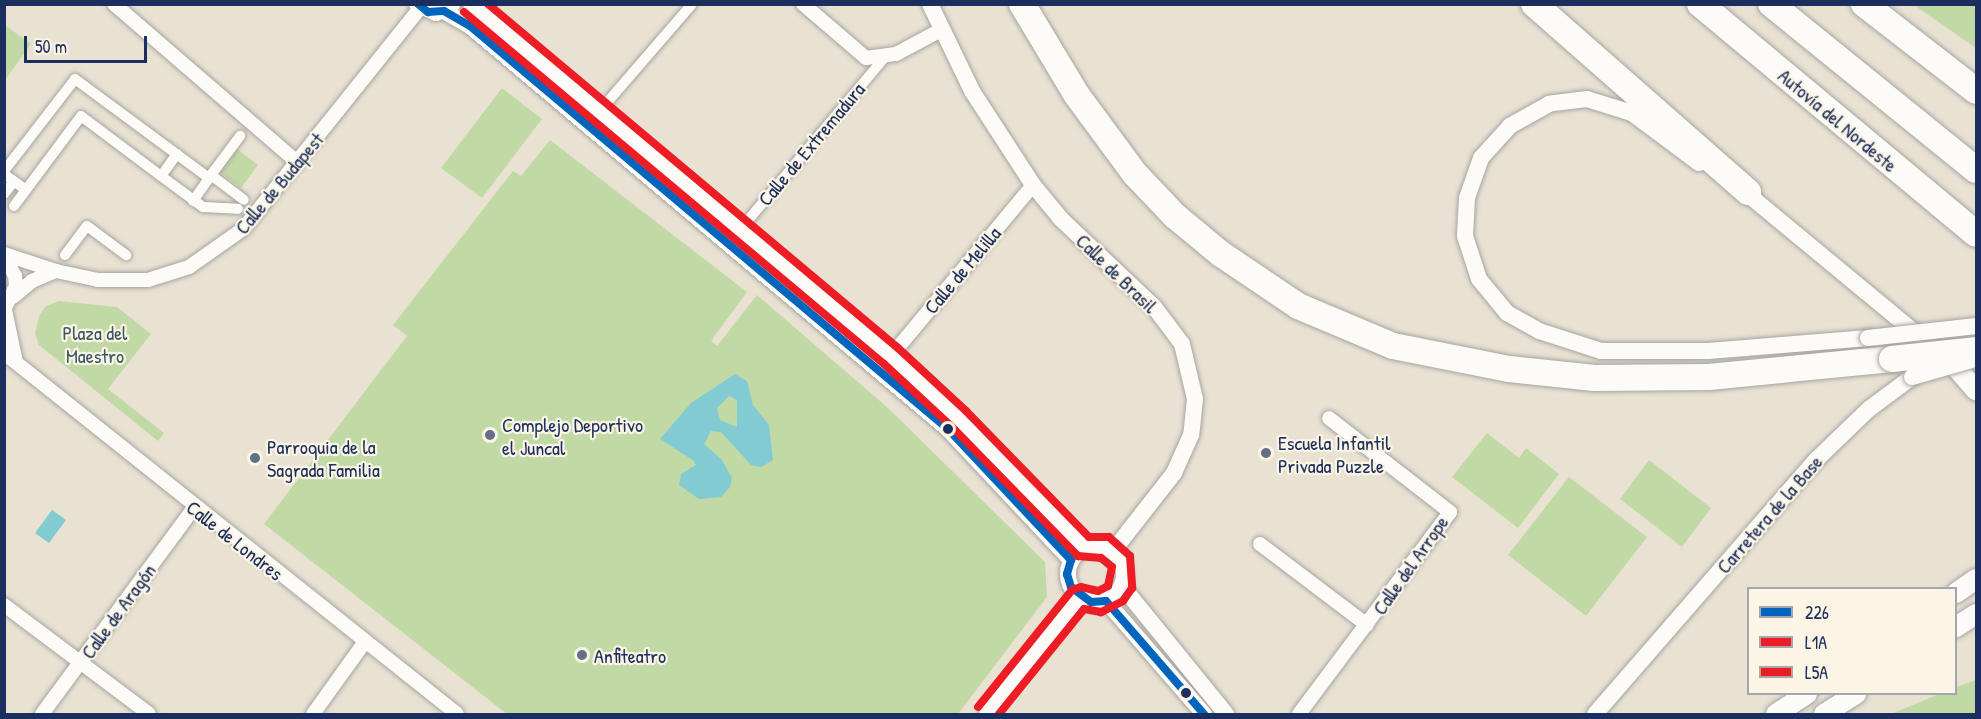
<!DOCTYPE html>
<meta charset="utf-8">
<style>
body{margin:0}
#map{position:relative;width:1981px;height:719px;overflow:hidden;background:#e9e2d3;font-family:"Patrick Hand",sans-serif}
div>[style]{position:absolute}
[style*='--x']{left:calc(var(--x)*1px);top:calc(var(--y)*1px);width:calc(var(--w)*1px);rotate:calc(var(--a)*1deg)}
.green>*{inset:0;background:#c1d9a5}
.water>*{inset:0;background:#82cbd2}
.roads{filter:drop-shadow(0 0 2px #a6a5a2) drop-shadow(0 0 2px #a6a5a2)}
.pedestrian>*{height:10px;margin:-5px;padding:0 5px;transform-origin:5px;border-radius:5px;background:#fcfbf8}
.minor>*{height:14px;margin:-7px;padding:0 7px;transform-origin:7px;border-radius:7px;background:#fcfbf8}
.tertiary>*{height:16px;margin:-8px;padding:0 8px;transform-origin:8px;border-radius:8px;background:#fcfbf8}
.tertiary>.ring{margin:-8px;padding:0;box-sizing:content-box;background:none;border:16px solid #fcfbf8;border-radius:50%}
.secondary>*{height:20px;margin:-10px;padding:0 10px;transform-origin:10px;border-radius:10px;background:#fcfbf8}
.motorway>*{height:26px;margin:-13px;padding:0 13px;transform-origin:13px;border-radius:13px;background:#fcfbf8}
.bridges{filter:drop-shadow(0 0 2px #a6a5a2) drop-shadow(0 0 2px #a6a5a2)}
.tertiary-bridge>*{height:16px;margin:-8px;padding:0 8px;transform-origin:8px;border-radius:8px;background:#fcfbf8}
.motorway-bridge>*{height:26px;margin:-13px;padding:0 13px;transform-origin:13px;border-radius:13px;background:#fcfbf8}
.bus-1>*{height:8px;margin:-4px;padding:0 4px;transform-origin:4px;border-radius:4px;background:#0065bd}
.bus-2>*{height:8px;margin:-4px;padding:0 4px;transform-origin:4px;border-radius:4px;background:#ee1c25}
.bus-3>*{height:8px;margin:-4px;padding:0 4px;transform-origin:4px;border-radius:4px;background:#ee1c25}
.dots>*{width:16px;height:16px;translate:-50% -50%;box-sizing:border-box;border:3px solid #fcf5e5;border-radius:50%}
span{translate:-50% -50%;white-space:nowrap;text-align:center;line-height:1.15;-webkit-text-stroke:4.5px #fcf5e5;paint-order:stroke}
.street-label{font-size:20px;color:#1b2f5e}
.park-label{font-size:20px;color:#3c5866}
.poi-label{font-size:20px;color:#1b2f5e}
.left{translate:0 -50%;text-align:left}
.frame{position:absolute;inset:0;border:6px solid #1b2f5e;pointer-events:none}
.legend{position:absolute;left:1747px;top:587px;width:210px;height:108px;box-sizing:border-box;background:#fcf5e5;border:2px solid #a2a6af;margin:0;padding:8px 10px;list-style:none;font-size:18px;color:#1b2f5e}
.legend li{display:flex;align-items:center;gap:12px;height:30px}
.legend b{width:30px;border:2px solid #a2a6af}
.scale{position:absolute;left:24px;top:36px;width:123px;height:27px;box-sizing:border-box;border:3px solid #1b2f5e;border-top:0;padding-left:8px;font-size:18px;line-height:21px;white-space:nowrap;color:#1b2f5e;-webkit-text-stroke:4px #fcf5e5;paint-order:stroke}
</style>
<div id="map">
<div class="green">
<i style="clip-path:polygon(1914px 5px,1976px 5px,1976px 48px,1924px 12px)"></i>
<i style="clip-path:polygon(5px 25px,31px 44px,5px 80px)"></i>
<i style="clip-path:polygon(502px 88px,542px 119px,482px 198px,441px 168px)"></i>
<i style="clip-path:polygon(550px 140px,747px 292px,711px 341px,717px 346px,757px 295px,888px 408px,1045px 562px,1047px 597px,958px 714px,507px 714px,264px 524px,407px 336px,393px 325px,513px 171px,521px 176px)"></i>
<i style="clip-path:polygon(233px 146px,258px 165px,241px 188px,216px 169px)"></i>
<i style="clip-path:polygon(59px 301px,117px 307px,151px 334px,108px 389px,164px 433px,158px 441px,39px 345px,35px 333px,40px 314px,46px 306px)"></i>
<i style="clip-path:polygon(1487px 433px,1519px 458px,1526px 448px,1559px 474px,1518px 528px,1452px 477px)"></i>
<i style="clip-path:polygon(1649px 460px,1711px 508px,1682px 547px,1620px 499px)"></i>
<i style="clip-path:polygon(1569px 477px,1647px 537px,1586px 616px,1508px 555px)"></i>
<i style="clip-path:polygon(1976px 680px,1976px 714px,1891px 714px,1939px 694px,1956px 694px,1956px 687px)"></i>
</div>
<div class="water">
<i style="clip-path:polygon(evenodd,735px 374px,747px 381px,753px 405px,769px 425px,773px 460px,761px 467px,751px 465px,721px 432px,711px 431px,704px 444px,722px 460px,732px 478px,730px 487px,721px 497px,699px 499px,679px 485px,681px 474px,696px 465px,694px 461px,660px 439px,691px 403px,735px 374px,729px 396px,737px 400px,737px 427px,720px 420px,717px 408px,729px 396px)"></i>
<i style="clip-path:polygon(52px 510px,66px 520px,49px 543px,35px 533px)"></i>
</div>
<div class="roads">
<div class="pedestrian">
<i style="--x:598;--y:113;--w:144;--a:-49.2"></i>
<i style="--x:177;--y:154;--w:27;--a:126"></i>
<i style="--x:161;--y:176;--w:52;--a:36.4"></i>
<i style="--x:203;--y:207;--w:35;--a:3"></i>
<i style="--x:4;--y:171;--w:116;--a:-52.3"></i>
<i style="--x:75;--y:79;--w:167;--a:36.5"></i>
<i style="--x:4;--y:174;--w:27;--a:36"></i>
<i style="--x:211;--y:175;--w:49;--a:-53.4"></i>
<i style="--x:4;--y:194;--w:16;--a:-52"></i>
<i style="--x:193;--y:201;--w:32;--a:-55"></i>
<i style="--x:211;--y:175;--w:41;--a:37.1"></i>
<i style="--x:14;--y:206;--w:112;--a:-53.3"></i>
<i style="--x:81;--y:116;--w:100;--a:36.9"></i>
<i style="--x:739;--y:231;--w:226;--a:-50"></i>
<i style="--x:65;--y:255;--w:36;--a:-53"></i>
<i style="--x:87;--y:226;--w:49;--a:36.6"></i>
</div>
<div class="minor">
<i style="--x:114;--y:4;--w:243;--a:40.8"></i>
<i style="--x:803;--y:4;--w:83;--a:40.6"></i>
<i style="--x:866;--y:58;--w:30;--a:-8"></i>
<i style="--x:896;--y:54;--w:51;--a:-28.1"></i>
<i style="--x:4;--y:254;--w:55;--a:18.1"></i>
<i style="--x:56;--y:271;--w:43;--a:12.1"></i>
<i style="--x:98;--y:280;--w:50;--a:0"></i>
<i style="--x:148;--y:280;--w:43;--a:-17.6"></i>
<i style="--x:189;--y:267;--w:66;--a:-35.1"></i>
<i style="--x:243;--y:229;--w:283;--a:-51.3"></i>
<i style="--x:4;--y:256;--w:23;--a:61"></i>
<i style="--x:15;--y:276;--w:10;--a:84"></i>
<i style="--x:16;--y:286;--w:27;--a:117"></i>
<i style="--x:13;--y:297;--w:25;--a:-40"></i>
<i style="--x:32;--y:281;--w:26;--a:-23"></i>
<i style="--x:5;--y:310;--w:53;--a:78.1"></i>
<i style="--x:4;--y:353;--w:579;--a:38.55"></i>
<i style="--x:891;--y:356;--w:222;--a:-50.3"></i>
<i style="--x:1260;--y:544;--w:134;--a:37.1"></i>
<i style="--x:4;--y:605;--w:181;--a:36.9"></i>
<i style="--x:42;--y:714;--w:256;--a:-53.6"></i>
<i style="--x:313;--y:714;--w:87;--a:-54.3"></i>
<i style="--x:986;--y:714;--w:150;--a:-51.2"></i>
<i style="--x:1299;--y:714;--w:252;--a:-53.2"></i>
<i style="--x:1450;--y:512;--w:153;--a:-142.2"></i>
</div>
<div class="tertiary">
<i style="--x:417;--y:4;--w:21;--a:25"></i>
<i style="--x:436;--y:13;--w:18;--a:-27"></i>
<i style="--x:471;--y:4;--w:548;--a:39.97"></i>
<i style="--x:891;--y:356;--w:91;--a:42.8"></i>
<i style="--x:958;--y:418;--w:182;--a:45.7"></i>
<i style="--x:930;--y:4;--w:97;--a:64.2"></i>
<i style="--x:972;--y:91;--w:112;--a:57"></i>
<i style="--x:1033;--y:185;--w:44;--a:50.5"></i>
<i style="--x:1061;--y:219;--w:129;--a:43.4"></i>
<i style="--x:1155;--y:308;--w:45;--a:53.1"></i>
<i style="--x:1182;--y:344;--w:57;--a:76.7"></i>
<i style="--x:1195;--y:399;--w:36;--a:96"></i>
<i style="--x:1191;--y:435;--w:42;--a:114.1"></i>
<i style="--x:1174;--y:473;--w:99;--a:128"></i>
<i style="--x:444;--y:11;--w:30;--a:30"></i>
<i style="--x:470;--y:26;--w:625;--a:40.13"></i>
<i style="--x:948;--y:429;--w:180;--a:46.8"></i>
<i style="--x:1699;--y:163;--w:84;--a:-143.3"></i>
<i style="--x:1632;--y:113;--w:47;--a:-162.7"></i>
<i style="--x:1587;--y:99;--w:38;--a:173"></i>
<i style="--x:1549;--y:104;--w:45;--a:150.6"></i>
<i style="--x:1510;--y:126;--w:43;--a:132.2"></i>
<i style="--x:1481;--y:158;--w:42;--a:109.3"></i>
<i style="--x:1467;--y:198;--w:38;--a:93"></i>
<i style="--x:1465;--y:236;--w:45;--a:72"></i>
<i style="--x:1479;--y:279;--w:44;--a:50.5"></i>
<i style="--x:1507;--y:313;--w:37;--a:29"></i>
<i style="--x:1539;--y:331;--w:65;--a:17.9"></i>
<i style="--x:1601;--y:351;--w:107;--a:0"></i>
<i style="--x:1708;--y:351;--w:161;--a:-4.6"></i>
<i style="--x:1739;--y:187;--w:265;--a:39.6"></i>
<i class="ring" style="left:1068px;top:546px;width:40px;height:40px"></i>
<i style="--x:1122;--y:586;--w:165;--a:50.9"></i>
<i style="--x:1106;--y:601;--w:150;--a:49.1"></i>
<i style="--x:1595;--y:714;--w:338;--a:-49"></i>
<i style="--x:1817;--y:459;--w:72;--a:-43.9"></i>
<i style="--x:1869;--y:409;--w:54;--a:-36.7"></i>
</div>
<div class="secondary">
<i style="--x:1953;--y:364;--w:35;--a:49"></i>
<i style="--x:1956;--y:593;--w:24;--a:-35"></i>
<i style="--x:1956;--y:627;--w:24;--a:-33"></i>
<i style="--x:1776;--y:714;--w:37;--a:-33"></i>
<i style="--x:1824;--y:714;--w:38;--a:-32"></i>
</div>
<div class="motorway">
<i style="--x:1022;--y:4;--w:105;--a:59"></i>
<i style="--x:1076;--y:94;--w:99;--a:53.6"></i>
<i style="--x:1135;--y:174;--w:58;--a:46.4"></i>
<i style="--x:1175;--y:216;--w:60;--a:39.6"></i>
<i style="--x:1221;--y:254;--w:93;--a:34"></i>
<i style="--x:1298;--y:306;--w:103;--a:22.8"></i>
<i style="--x:1393;--y:346;--w:118;--a:11.2"></i>
<i style="--x:1509;--y:369;--w:86;--a:6"></i>
<i style="--x:1595;--y:378;--w:114;--a:-0.5"></i>
<i style="--x:1709;--y:377;--w:184;--a:-5.6"></i>
<i style="--x:1534;--y:4;--w:285;--a:41.3"></i>
<i style="--x:1700;--y:4;--w:359;--a:39.8"></i>
<i style="--x:1771;--y:4;--w:264;--a:39"></i>
<i style="--x:1864;--y:4;--w:142;--a:37.8"></i>
</div>
</div>
<div class="bridges">
<div class="tertiary-bridge">
<i style="--x:1868;--y:338;--w:109;--a:-6.3"></i>
<i style="--x:1912;--y:377;--w:62;--a:-15.8"></i>
</div>
<div class="motorway-bridge">
<i style="--x:1892;--y:359;--w:84;--a:-6.1"></i>
</div>
</div>
<div class="bus-1">
<i style="--x:418;--y:4;--w:13;--a:39"></i>
<i style="--x:428;--y:12;--w:16;--a:-4"></i>
<i style="--x:444;--y:11;--w:30;--a:30"></i>
<i style="--x:470;--y:26;--w:625;--a:40.13"></i>
<i style="--x:948;--y:429;--w:180;--a:46.8"></i>
<i style="--x:1071;--y:560;--w:15;--a:106"></i>
<i style="--x:1067;--y:574;--w:14;--a:73"></i>
<i style="--x:1071;--y:587;--w:25;--a:37"></i>
<i style="--x:1091;--y:602;--w:15;--a:-4"></i>
<i style="--x:1106;--y:601;--w:150;--a:49.1"></i>
</div>
<div class="bus-2">
<i style="--x:464;--y:12;--w:548;--a:39.97"></i>
<i style="--x:884;--y:364;--w:91;--a:42.8"></i>
<i style="--x:951;--y:426;--w:182;--a:45.7"></i>
<i style="--x:1078;--y:556;--w:23;--a:5"></i>
<i style="--x:1101;--y:558;--w:14;--a:39"></i>
<i style="--x:1112;--y:567;--w:19;--a:102"></i>
<i style="--x:1108;--y:586;--w:11;--a:153"></i>
<i style="--x:1098;--y:591;--w:17;--a:-167"></i>
<i style="--x:1081;--y:587;--w:9;--a:162"></i>
<i style="--x:1072;--y:590;--w:150;--a:128.8"></i>
</div>
<div class="bus-3">
<i style="--x:488;--y:4;--w:535;--a:40"></i>
<i style="--x:898;--y:348;--w:93;--a:42.8"></i>
<i style="--x:966;--y:411;--w:176;--a:45.7"></i>
<i style="--x:1089;--y:537;--w:20;--a:0"></i>
<i style="--x:1109;--y:537;--w:28;--a:42"></i>
<i style="--x:1130;--y:556;--w:32;--a:86"></i>
<i style="--x:1132;--y:588;--w:16;--a:125"></i>
<i style="--x:1123;--y:601;--w:25;--a:153"></i>
<i style="--x:1101;--y:612;--w:17;--a:-170"></i>
<i style="--x:1084;--y:609;--w:135;--a:129"></i>
</div>
<div class="dots">
<i style="left:948px;top:429px;background:#1b2f5e"></i>
<i style="left:490px;top:435px;background:#636e87"></i>
<i style="left:1266px;top:453px;background:#636e87"></i>
<i style="left:255px;top:458px;background:#636e87"></i>
<i style="left:582px;top:655px;background:#636e87"></i>
<i style="left:1186px;top:693px;background:#1b2f5e"></i>
</div>
<div class="street-label">
<span style="left:1838px;top:120px;rotate:40deg">Autovía del Nordeste</span>
<span style="left:811px;top:144px;rotate:-50deg">Calle de Extremadura</span>
<span style="left:279px;top:183px;rotate:-50deg">Calle de Budapest</span>
<span style="left:962px;top:270px;rotate:-50deg">Calle de Melilla</span>
<span style="left:1117px;top:273px;rotate:44deg">Calle de Brasil</span>
<span style="left:1769px;top:514px;rotate:-49deg">Carretera de la Base</span>
<span style="left:235px;top:540px;rotate:38deg">Calle de Londres</span>
<span style="left:1410px;top:565px;rotate:-55deg">Calle del Arrope</span>
<span style="left:118px;top:611px;rotate:-54deg">Calle de Aragón</span>
</div>
<div class="park-label">
<span style="left:95px;top:344px">Plaza del<br>Maestro</span>
</div>
<div class="poi-label">
<span class="left" style="left:502px;top:436px">Complejo Deportivo<br>el Juncal</span>
<span class="left" style="left:1278px;top:454px">Escuela Infantil<br>Privada Puzzle</span>
<span class="left" style="left:267px;top:458px">Parroquia de la<br>Sagrada Familia</span>
<span class="left" style="left:594px;top:655px">Anfiteatro</span>
</div>
<div class="frame"></div>
<ul class="legend">
<li><b style="height:8px;background:#0065bd"></b>226</li>
<li><b style="height:8px;background:#ee1c25"></b>L1A</li>
<li><b style="height:8px;background:#ee1c25"></b>L5A</li>
</ul>
<div class="scale">50 m</div>
</div>
